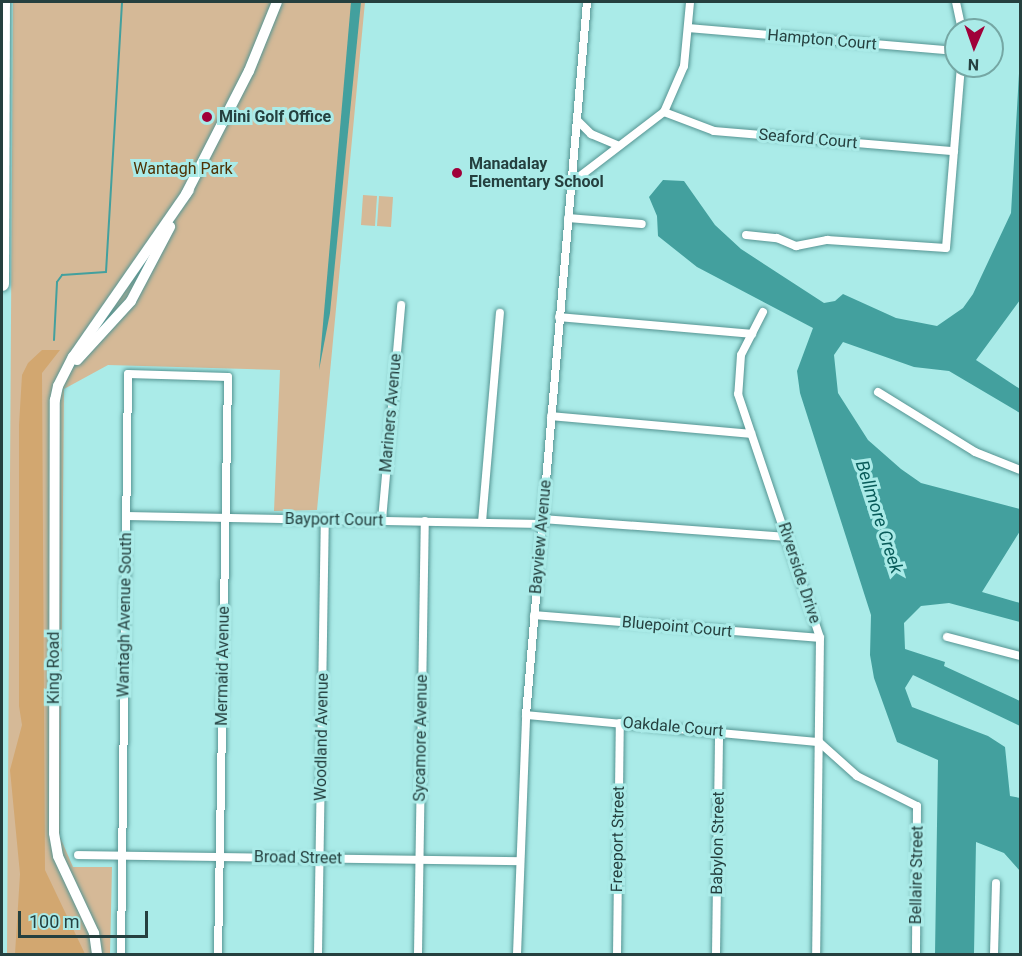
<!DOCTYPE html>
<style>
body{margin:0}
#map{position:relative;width:1022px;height:956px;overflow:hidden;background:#aaebe8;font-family:Roboto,sans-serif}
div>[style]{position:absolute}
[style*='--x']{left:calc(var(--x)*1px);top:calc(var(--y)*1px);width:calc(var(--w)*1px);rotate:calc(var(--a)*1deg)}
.green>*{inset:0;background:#d5b997}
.forest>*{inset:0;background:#d2a770}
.water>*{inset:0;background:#43a09e}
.stream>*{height:2px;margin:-1px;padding:0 1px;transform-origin:1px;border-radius:1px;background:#43a09e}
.roads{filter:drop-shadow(0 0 2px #559492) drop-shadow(0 0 2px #559492)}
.street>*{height:8px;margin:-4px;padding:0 4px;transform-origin:4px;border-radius:4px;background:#fff}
.secondary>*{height:10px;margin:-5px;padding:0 5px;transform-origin:5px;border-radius:5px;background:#fff}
.highway>*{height:14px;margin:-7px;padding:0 7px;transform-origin:7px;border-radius:7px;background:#fff}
.dots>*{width:16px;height:16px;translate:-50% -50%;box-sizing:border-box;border:3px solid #aaebe8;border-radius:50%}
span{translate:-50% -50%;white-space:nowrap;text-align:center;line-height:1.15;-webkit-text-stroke:6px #aaebe8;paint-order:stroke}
.street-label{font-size:16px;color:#25403f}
.poi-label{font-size:16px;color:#25403f;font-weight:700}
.left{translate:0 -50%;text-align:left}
.park-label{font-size:16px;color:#4f3204}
.water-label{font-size:18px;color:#085b59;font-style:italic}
.frame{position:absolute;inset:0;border:3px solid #25403f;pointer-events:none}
.north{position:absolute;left:944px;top:18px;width:60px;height:60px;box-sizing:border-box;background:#aaebe8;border:2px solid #75a7a4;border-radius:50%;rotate:182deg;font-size:16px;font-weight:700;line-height:24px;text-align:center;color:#25403f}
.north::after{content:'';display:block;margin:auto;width:21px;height:27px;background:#a00039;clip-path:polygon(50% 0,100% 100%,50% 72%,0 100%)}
.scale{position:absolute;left:18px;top:911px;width:130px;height:27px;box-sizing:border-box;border:3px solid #25403f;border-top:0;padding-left:8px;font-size:18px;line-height:21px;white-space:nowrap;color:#25403f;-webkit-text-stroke:4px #aaebe8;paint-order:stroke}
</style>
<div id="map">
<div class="green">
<i style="clip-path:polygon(13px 2px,365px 2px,317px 510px,274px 511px,280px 370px,108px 365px,64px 389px,60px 837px,73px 867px,112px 867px,110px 954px,7px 954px)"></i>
<i style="clip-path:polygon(363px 195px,377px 196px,375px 226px,361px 225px)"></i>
<i style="clip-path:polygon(379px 196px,393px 197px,391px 227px,377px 226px)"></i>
</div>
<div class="forest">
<i style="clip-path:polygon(42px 350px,60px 350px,42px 373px,45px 870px,85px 954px,15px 954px,20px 874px,10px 770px,22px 725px,19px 706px,19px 425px,22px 375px,28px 363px)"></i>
</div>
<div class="water">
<i style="clip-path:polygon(351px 2px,361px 2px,330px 313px,319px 370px)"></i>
<i style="clip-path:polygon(1020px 56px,1020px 300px,976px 360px,1020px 389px,1020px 413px,949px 371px,914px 367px,843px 342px,834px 355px,838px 393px,868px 440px,901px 469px,921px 483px,1020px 509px,1020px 531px,982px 592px,1020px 603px,1020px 622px,949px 603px,921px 606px,904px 623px,905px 649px,945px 662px,944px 666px,1020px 701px,1020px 726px,913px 675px,905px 688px,912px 707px,988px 736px,1005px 747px,1010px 796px,1020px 798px,1020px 871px,1004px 853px,976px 842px,974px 954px,935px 954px,938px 760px,897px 742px,874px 678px,870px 655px,871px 615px,800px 393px,797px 371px,813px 328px,697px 267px,658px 236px,657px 216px,649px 197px,663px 180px,684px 181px,715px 225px,741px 249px,824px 303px,835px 301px,843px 294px,896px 318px,937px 326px,963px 308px,973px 294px,1011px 213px)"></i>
</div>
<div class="stream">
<i style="--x:54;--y:340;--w:58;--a:-87"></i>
<i style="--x:57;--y:282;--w:9;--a:-54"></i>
<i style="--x:62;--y:275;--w:44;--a:-3.9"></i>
<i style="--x:106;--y:272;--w:270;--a:-86.6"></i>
</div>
<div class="roads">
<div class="street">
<i style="--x:956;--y:2;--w:29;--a:78"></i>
<i style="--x:688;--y:28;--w:269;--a:4.9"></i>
<i style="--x:664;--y:112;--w:53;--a:20.8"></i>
<i style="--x:714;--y:131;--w:241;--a:4.8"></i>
<i style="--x:577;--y:120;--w:20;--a:45"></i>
<i style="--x:591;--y:134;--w:28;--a:23"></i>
<i style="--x:571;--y:183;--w:117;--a:-37.4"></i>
<i style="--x:664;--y:112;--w:50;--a:-66.5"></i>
<i style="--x:684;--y:66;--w:64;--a:-84.6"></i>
<i style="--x:568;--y:218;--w:74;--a:4.6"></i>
<i style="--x:746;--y:235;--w:31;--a:6"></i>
<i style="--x:777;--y:238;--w:21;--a:23"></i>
<i style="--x:796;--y:246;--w:32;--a:-11"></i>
<i style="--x:827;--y:240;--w:119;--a:3.8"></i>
<i style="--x:946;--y:248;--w:183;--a:-85.3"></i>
<i style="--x:763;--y:312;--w:48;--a:117.1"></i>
<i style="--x:741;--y:355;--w:39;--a:94"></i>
<i style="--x:738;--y:394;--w:257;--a:71.4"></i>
<i style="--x:820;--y:638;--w:316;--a:90.7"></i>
<i style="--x:559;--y:317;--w:194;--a:5"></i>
<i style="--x:878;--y:392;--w:114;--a:31.7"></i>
<i style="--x:975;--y:452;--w:48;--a:21.8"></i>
<i style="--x:551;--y:416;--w:201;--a:5.1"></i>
<i style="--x:126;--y:516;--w:415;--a:1.1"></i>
<i style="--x:542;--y:519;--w:246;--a:4.2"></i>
<i style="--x:382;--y:520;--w:216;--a:-84.9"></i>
<i style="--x:482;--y:522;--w:210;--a:-85.1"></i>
<i style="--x:534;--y:615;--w:287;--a:4.6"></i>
<i style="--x:947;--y:637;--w:75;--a:14.6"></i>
<i style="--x:526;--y:715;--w:294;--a:5.3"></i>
<i style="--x:819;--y:742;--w:51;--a:41.8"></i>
<i style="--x:857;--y:776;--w:67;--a:26.6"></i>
<i style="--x:917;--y:806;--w:148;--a:90.4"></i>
<i style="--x:78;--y:855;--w:441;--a:0.8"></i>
<i style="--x:121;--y:954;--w:580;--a:-89.31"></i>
<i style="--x:128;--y:374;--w:100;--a:1.7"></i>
<i style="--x:228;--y:377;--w:577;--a:90.99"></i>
<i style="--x:318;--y:954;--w:435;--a:-89.1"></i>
<i style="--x:418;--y:954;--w:433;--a:-89.1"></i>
<i style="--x:517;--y:954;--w:239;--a:-87.8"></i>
<i style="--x:526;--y:715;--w:716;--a:-85.11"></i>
<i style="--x:617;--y:954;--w:231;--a:-89.3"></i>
<i style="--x:716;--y:954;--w:223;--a:-89.2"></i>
<i style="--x:994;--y:954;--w:71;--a:-88.4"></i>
</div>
<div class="secondary">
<i style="--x:186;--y:194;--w:138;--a:-62.9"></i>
<i style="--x:249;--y:71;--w:74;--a:-67.9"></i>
<i style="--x:77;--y:360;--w:80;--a:-47.5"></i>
<i style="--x:131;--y:301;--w:84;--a:-62.2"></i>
<i style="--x:97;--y:954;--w:21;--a:-98"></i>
<i style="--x:94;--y:933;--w:85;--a:-115.1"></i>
<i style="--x:58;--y:856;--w:23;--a:-100"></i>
<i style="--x:54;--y:833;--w:433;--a:-89.9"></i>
<i style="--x:55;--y:400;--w:14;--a:-78"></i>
<i style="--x:58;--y:386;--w:33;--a:-63"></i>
<i style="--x:73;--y:357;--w:203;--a:-55.2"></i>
</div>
<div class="highway">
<i style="--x:2;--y:284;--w:282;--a:-89.8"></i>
</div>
</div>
<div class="dots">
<i style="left:207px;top:117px;background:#a00039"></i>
<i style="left:457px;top:173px;background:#a00039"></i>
</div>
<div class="street-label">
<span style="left:822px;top:40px;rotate:5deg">Hampton Court</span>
<span style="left:808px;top:139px;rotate:5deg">Seaford Court</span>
<span style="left:391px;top:413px;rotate:-85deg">Mariners Avenue</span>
<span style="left:334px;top:520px;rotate:1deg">Bayport Court</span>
<span style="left:541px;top:537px;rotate:-85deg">Bayview Avenue</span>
<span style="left:799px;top:573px;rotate:72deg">Riverside Drive</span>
<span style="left:125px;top:615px;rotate:-89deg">Wantagh Avenue South</span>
<span style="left:677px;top:627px;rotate:5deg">Bluepoint Court</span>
<span style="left:223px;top:666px;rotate:-89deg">Mermaid Avenue</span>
<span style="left:54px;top:668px;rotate:-90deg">King Road</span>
<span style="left:673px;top:727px;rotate:5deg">Oakdale Court</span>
<span style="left:322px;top:737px;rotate:-89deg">Woodland Avenue</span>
<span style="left:421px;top:738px;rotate:-89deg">Sycamore Avenue</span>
<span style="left:618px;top:839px;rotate:-89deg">Freeport Street</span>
<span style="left:718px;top:843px;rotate:-89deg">Babylon Street</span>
<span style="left:298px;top:858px;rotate:1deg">Broad Street</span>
<span style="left:917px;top:875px;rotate:-89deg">Bellaire Street</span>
</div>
<div class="poi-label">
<span class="left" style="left:219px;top:117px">Mini Golf Office</span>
<span class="left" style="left:469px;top:173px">Manadalay<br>Elementary School</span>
</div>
<div class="park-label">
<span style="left:183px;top:169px">Wantagh Park</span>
</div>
<div class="water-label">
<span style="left:879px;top:517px;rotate:72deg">Bellmore Creek</span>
</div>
<div class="frame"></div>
<div class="north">N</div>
<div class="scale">100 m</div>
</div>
